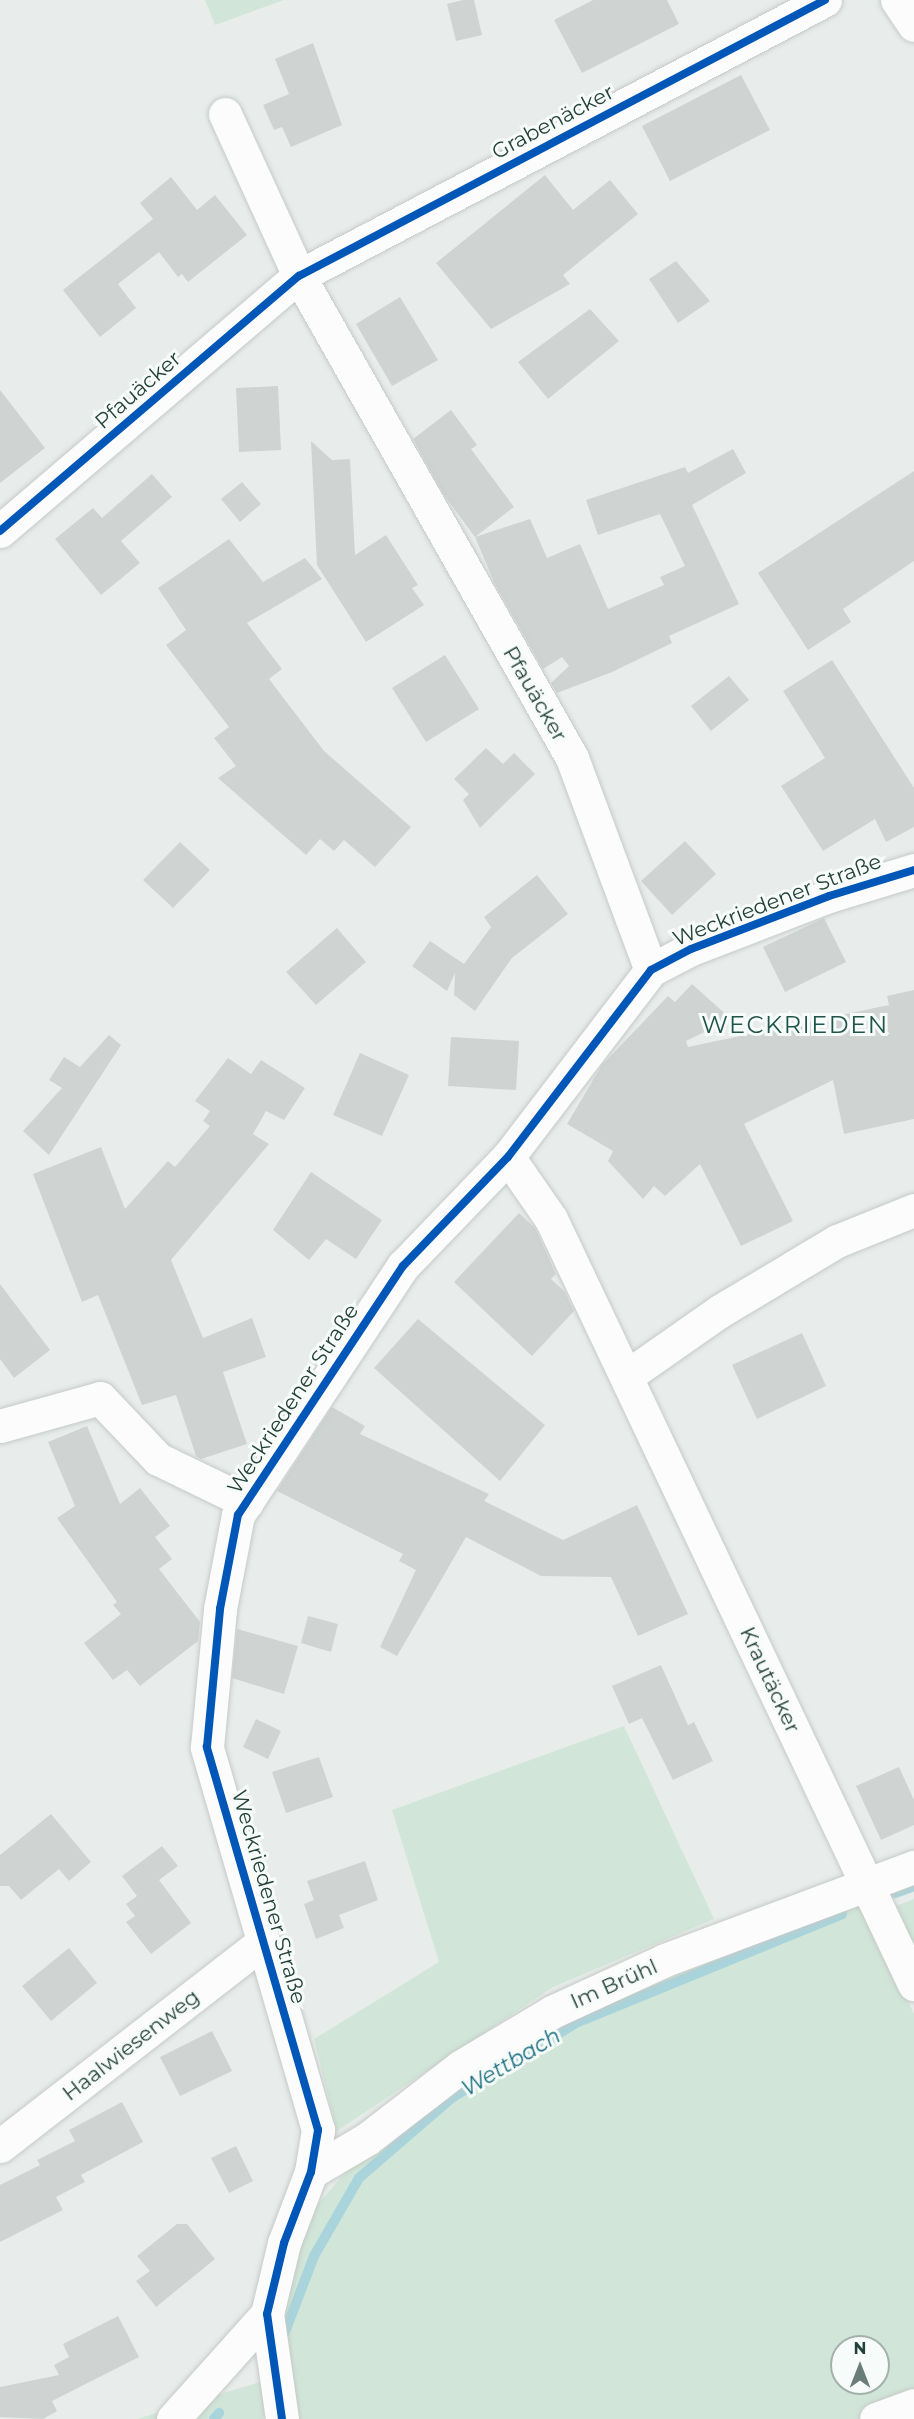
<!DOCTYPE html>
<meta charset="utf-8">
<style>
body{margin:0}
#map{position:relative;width:914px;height:2419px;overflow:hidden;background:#e8edeb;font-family:Montserrat,sans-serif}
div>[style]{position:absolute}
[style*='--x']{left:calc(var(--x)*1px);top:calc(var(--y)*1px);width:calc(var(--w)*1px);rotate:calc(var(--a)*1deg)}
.green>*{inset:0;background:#d1e6d8}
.stream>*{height:10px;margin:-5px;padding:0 5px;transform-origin:5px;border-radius:5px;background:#a9d4db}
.building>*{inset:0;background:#cfd4d2}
.roads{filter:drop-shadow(0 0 2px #c5cac8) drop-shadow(0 0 2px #c5cac8)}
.street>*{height:33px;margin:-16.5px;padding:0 16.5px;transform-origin:16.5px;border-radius:16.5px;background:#fcfcfc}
.cycleway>*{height:8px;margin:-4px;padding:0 4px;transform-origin:4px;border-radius:4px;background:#0057b8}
span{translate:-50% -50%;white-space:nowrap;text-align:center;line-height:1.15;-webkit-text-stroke:6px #f7fbf9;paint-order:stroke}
.street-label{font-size:21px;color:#24423a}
.water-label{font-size:22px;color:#1c6f80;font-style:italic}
.quarter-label{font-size:24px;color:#1f5548;letter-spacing:1.5px}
.north{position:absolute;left:830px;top:2335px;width:60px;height:60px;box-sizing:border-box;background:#f7fbf9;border:2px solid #a3b1ad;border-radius:50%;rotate:0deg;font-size:16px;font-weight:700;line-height:24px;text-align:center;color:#24423a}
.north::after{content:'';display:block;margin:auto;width:21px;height:27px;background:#697e78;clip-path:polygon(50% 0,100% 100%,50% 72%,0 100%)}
</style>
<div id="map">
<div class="green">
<i style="clip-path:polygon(205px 0,284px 0,215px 25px)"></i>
<i style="clip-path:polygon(624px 1726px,714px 1919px,553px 1987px,337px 2131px,314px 2039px,439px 1962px,392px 1810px)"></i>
<i style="clip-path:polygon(evenodd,846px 1896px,868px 1916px,914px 2014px,914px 2396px,860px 2419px,292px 2419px,277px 2342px,290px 2262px,309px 2215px,358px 2157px,502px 2045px,846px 1896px,842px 2347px,878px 2347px,878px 2383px,842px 2383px,842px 2347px)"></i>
<i style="clip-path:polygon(914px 1899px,914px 1946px,896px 1906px)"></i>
<i style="clip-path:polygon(270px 2379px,263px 2419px,137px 2419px)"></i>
</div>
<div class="stream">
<i style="--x:895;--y:1893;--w:20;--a:-20"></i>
<i style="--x:285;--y:2332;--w:81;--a:-69.1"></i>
<i style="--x:314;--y:2256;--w:90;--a:-60"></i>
<i style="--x:359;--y:2178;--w:124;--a:-40.8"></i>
<i style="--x:453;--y:2097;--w:146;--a:-31"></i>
<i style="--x:578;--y:2022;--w:285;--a:-22.2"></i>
<i style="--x:214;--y:2419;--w:8;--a:-50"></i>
</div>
<div class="building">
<i style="clip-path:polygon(463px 0,474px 0,482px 35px,456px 41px,447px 4px)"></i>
<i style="clip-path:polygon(593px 0,667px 0,679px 24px,582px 73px,554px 20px)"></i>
<i style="clip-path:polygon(313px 43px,342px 125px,291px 147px,282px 127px,274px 130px,263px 105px,289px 94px,275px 59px)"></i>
<i style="clip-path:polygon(741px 75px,770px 130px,670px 181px,642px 126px)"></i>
<i style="clip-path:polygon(545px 175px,573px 210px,610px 180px,638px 214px,563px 275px,570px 284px,491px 329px,436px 263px)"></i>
<i style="clip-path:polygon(171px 177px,197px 210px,215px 195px,247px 235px,188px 282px,182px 274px,178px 277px,159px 252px,118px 284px,136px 308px,100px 337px,63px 290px,153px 219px,140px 203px)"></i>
<i style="clip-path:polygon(676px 261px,710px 301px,678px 323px,649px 279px)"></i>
<i style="clip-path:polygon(400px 297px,438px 360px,392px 386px,356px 324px)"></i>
<i style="clip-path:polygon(590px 309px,619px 341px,548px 399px,518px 362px)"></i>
<i style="clip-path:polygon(278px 386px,281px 450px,239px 452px,236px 388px)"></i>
<i style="clip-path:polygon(0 390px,45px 448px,0 483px)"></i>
<i style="clip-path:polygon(451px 410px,477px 445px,471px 449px,514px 507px,475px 537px,444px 495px,413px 439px)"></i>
<i style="clip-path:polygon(311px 441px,332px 460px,350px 459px,355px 555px,386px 535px,418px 585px,412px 588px,424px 605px,366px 642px,317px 565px)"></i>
<i style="clip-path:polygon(733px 449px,746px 473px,692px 505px,739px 604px,669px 636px,672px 643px,612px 672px,557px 693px,551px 683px,569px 666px,562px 657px,543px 669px,495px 584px,475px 537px,530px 519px,547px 558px,580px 544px,608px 609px,664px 585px,660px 577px,685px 566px,660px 514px,598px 535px,586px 500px,685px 467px,688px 473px)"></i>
<i style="clip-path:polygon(914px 471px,914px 561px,843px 609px,851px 622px,808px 650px,758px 573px)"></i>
<i style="clip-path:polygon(152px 474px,172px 497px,121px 541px,140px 563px,101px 595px,55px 539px,93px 508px,102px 518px)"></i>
<i style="clip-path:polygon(242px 482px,261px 504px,240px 522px,221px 499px)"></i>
<i style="clip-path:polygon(229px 539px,263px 582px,305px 558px,322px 579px,247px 623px,282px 669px,269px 679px,324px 751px,411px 827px,375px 867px,344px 840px,334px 851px,320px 839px,306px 855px,218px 778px,236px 766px,214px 738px,229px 727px,166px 645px,186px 630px,158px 588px)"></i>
<i style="clip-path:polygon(445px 655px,479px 709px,426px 742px,392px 688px)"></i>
<i style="clip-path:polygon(832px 660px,914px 788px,914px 827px,886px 842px,875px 819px,823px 851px,781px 786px,825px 758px,783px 691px)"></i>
<i style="clip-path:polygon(729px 676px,749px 700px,711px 731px,691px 706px)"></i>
<i style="clip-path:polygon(486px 748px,503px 764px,514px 753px,535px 774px,480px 828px,463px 800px,469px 794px,454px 779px)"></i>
<i style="clip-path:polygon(685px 841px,716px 874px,672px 915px,641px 881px)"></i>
<i style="clip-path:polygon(180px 842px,210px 870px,173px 908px,143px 880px)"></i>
<i style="clip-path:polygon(537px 875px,568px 914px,512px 958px,475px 1011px,454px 995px,455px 973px,447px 991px,412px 966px,430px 941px,464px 964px,491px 927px,484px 917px)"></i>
<i style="clip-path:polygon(824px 918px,846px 962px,785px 992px,763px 947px)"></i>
<i style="clip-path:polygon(337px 928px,366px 962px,316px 1005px,286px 972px)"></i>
<i style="clip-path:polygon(692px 984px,731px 1019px,686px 1041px,688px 1047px,889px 1005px,887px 996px,914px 990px,914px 1119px,844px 1134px,833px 1080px,744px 1124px,793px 1221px,741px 1246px,700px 1164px,665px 1196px,654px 1186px,643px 1199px,608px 1161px,613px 1151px,567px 1124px,602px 1065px,668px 996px,675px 1002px)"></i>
<i style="clip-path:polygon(109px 1035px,121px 1045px,49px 1155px,23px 1131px,62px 1088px,49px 1080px,64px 1057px,80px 1067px)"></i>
<i style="clip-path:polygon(451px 1037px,519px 1041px,516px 1090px,448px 1086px)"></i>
<i style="clip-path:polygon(360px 1053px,409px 1075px,382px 1136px,333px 1115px)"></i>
<i style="clip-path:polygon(228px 1058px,251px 1074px,261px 1060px,305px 1088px,284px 1120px,266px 1111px,253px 1134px,269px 1144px,171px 1260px,203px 1338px,252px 1318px,266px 1357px,223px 1372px,247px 1444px,201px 1459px,196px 1456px,176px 1395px,142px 1405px,98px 1295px,82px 1302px,33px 1174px,101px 1147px,125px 1209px,168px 1161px,175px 1167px,210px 1126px,203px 1121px,210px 1111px,195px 1101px)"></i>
<i style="clip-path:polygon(311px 1172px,382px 1220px,356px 1259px,326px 1239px,309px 1260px,273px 1230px)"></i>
<i style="clip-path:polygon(519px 1213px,535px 1228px,556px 1274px,551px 1279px,565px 1292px,574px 1311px,532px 1356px,454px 1282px)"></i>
<i style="clip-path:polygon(0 1284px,50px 1350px,14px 1378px,0 1359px)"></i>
<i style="clip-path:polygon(418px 1319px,545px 1425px,500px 1481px,374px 1368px)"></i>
<i style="clip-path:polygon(802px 1333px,826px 1386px,757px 1419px,732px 1365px)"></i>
<i style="clip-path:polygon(332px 1407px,365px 1426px,360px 1434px,489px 1494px,484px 1501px,563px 1540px,637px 1505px,688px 1614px,638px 1636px,611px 1577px,541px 1576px,466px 1537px,397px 1656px,380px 1647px,416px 1570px,399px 1561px,403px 1554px,277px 1491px)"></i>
<i style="clip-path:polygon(87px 1426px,120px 1504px,140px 1488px,170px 1526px,155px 1537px,172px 1559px,159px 1569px,200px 1622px,198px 1641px,140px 1686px,127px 1670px,113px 1680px,84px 1643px,121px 1614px,113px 1605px,117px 1602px,57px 1518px,75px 1506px,48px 1442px)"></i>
<i style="clip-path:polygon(308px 1616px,338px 1624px,331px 1652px,301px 1643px)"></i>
<i style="clip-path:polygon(237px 1629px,298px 1646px,284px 1694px,232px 1678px)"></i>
<i style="clip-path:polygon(661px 1665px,688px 1725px,694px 1722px,713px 1761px,673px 1780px,642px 1718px,629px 1724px,612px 1686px)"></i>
<i style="clip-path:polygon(256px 1719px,281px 1731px,268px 1759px,243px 1747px)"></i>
<i style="clip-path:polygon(319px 1757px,333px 1797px,286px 1813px,272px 1772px)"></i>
<i style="clip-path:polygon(899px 1767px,914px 1800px,914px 1825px,881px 1840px,856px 1786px)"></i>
<i style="clip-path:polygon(51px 1814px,91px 1862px,69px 1881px,59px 1869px,21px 1900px,9px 1886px,0 1886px,0 1855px)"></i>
<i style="clip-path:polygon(162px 1846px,178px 1866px,159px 1880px,191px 1923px,151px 1954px,126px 1922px,135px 1916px,126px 1904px,137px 1896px,122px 1876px)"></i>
<i style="clip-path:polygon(365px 1861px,378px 1900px,339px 1915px,344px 1928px,316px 1939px,304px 1904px,314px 1900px,307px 1881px)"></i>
<i style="clip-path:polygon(69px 1948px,97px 1983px,51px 2021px,22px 1986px)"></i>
<i style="clip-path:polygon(212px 2031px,232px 2071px,180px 2096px,160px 2057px)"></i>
<i style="clip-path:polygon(122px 2102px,143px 2142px,81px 2175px,85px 2182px,56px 2197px,63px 2210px,0 2242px,0 2185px,40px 2165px,37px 2160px,75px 2141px,69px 2130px)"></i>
<i style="clip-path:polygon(236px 2146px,253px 2181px,229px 2193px,211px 2158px)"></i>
<i style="clip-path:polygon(177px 2224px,187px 2224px,215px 2259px,156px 2307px,136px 2281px,150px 2271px,137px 2256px)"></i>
<i style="clip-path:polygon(118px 2316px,139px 2357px,52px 2401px,57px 2411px,43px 2419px,0 2417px,0 2387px,59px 2375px,54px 2365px,69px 2357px,63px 2344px)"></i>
</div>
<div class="roads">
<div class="street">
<i style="--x:897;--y:0;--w:30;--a:56"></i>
<i style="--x:225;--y:114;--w:178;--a:65.4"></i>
<i style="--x:299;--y:276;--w:554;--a:60.47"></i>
<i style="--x:572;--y:758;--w:226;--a:69.6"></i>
<i style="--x:0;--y:531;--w:393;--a:-40.5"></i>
<i style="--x:299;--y:276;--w:594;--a:-27.69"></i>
<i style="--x:508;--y:1157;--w:75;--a:55.3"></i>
<i style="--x:551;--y:1219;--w:847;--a:64.62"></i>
<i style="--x:627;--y:1376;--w:113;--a:-35"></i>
<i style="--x:720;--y:1311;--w:136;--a:-30.9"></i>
<i style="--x:837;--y:1241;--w:83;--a:-21.9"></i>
<i style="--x:0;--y:1426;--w:104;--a:-15.6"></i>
<i style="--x:100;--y:1398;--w:84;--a:46.4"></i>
<i style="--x:158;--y:1459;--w:99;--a:25.8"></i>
<i style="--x:0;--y:2146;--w:331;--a:-37.8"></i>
<i style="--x:311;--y:2172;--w:65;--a:-30.5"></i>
<i style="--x:367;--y:2139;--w:118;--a:-37.7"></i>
<i style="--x:460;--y:2067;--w:107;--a:-30.9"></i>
<i style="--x:552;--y:2012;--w:124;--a:-24.7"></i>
<i style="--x:665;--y:1960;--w:266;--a:-20.5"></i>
<i style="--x:173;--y:2419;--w:141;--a:-48.2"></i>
<i style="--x:282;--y:2419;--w:106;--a:-98.1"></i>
<i style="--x:267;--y:2314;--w:73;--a:-76.5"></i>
<i style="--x:284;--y:2243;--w:76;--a:-69.2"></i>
<i style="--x:311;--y:2172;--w:43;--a:-80.5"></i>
<i style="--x:318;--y:2130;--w:399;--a:-106.2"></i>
<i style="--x:207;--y:1747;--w:139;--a:-84.6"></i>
<i style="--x:220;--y:1609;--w:96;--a:-79.2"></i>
<i style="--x:238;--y:1515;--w:299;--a:-56.5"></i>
<i style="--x:403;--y:1266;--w:151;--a:-46.1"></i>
<i style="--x:508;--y:1157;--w:235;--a:-52.6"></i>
<i style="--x:651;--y:970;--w:45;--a:-27.7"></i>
<i style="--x:691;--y:949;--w:148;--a:-21"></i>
<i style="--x:829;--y:896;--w:89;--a:-17"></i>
<i style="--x:876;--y:2419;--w:40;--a:-20.2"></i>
</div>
</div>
<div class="cycleway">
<i style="--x:0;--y:531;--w:393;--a:-40.5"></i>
<i style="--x:299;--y:276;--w:594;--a:-27.69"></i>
<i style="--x:282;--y:2419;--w:106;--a:-98.1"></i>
<i style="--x:267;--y:2314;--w:73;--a:-76.5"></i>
<i style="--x:284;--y:2243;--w:76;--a:-69.2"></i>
<i style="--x:311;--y:2172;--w:43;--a:-80.5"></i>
<i style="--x:318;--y:2130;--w:399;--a:-106.2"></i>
<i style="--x:207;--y:1747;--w:139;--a:-84.6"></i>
<i style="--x:220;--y:1609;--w:96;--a:-79.2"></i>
<i style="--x:238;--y:1515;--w:299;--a:-56.5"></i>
<i style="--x:403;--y:1266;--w:151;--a:-46.1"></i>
<i style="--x:508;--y:1157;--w:235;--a:-52.6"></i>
<i style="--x:651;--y:970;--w:45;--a:-27.7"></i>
<i style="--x:691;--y:949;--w:148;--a:-21"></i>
<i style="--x:829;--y:896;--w:89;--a:-17"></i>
</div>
<div class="street-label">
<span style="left:553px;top:122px;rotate:-28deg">Grabenäcker</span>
<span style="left:138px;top:390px;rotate:-41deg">Pfauäcker</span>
<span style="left:535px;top:694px;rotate:60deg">Pfauäcker</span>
<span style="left:777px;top:900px;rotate:-21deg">Weckriedener Straße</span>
<span style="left:293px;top:1399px;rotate:-57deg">Weckriedener Straße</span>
<span style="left:770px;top:1680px;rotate:65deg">Krautäcker</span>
<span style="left:269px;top:1897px;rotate:74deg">Weckriedener Straße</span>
<span style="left:614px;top:1984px;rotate:-24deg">Im Brühl</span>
<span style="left:131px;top:2045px;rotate:-38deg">Haalwiesenweg</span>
</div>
<div class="water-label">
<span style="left:511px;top:2062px;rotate:-31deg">Wettbach</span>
</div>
<div class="quarter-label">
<span style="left:795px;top:1025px">WECKRIEDEN</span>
</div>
<div class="north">N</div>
</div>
